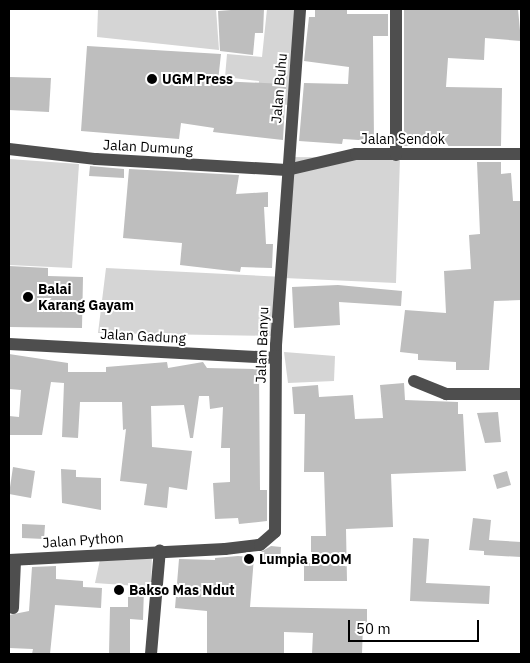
<!DOCTYPE html>
<style>
body{margin:0}
#map{position:relative;width:530px;height:663px;overflow:hidden;background:#fff;font-family:"IBM Plex Sans",sans-serif}
div>[style]{position:absolute}
[style*='--x']{left:calc(var(--x)*1px);top:calc(var(--y)*1px);width:calc(var(--w)*1px);rotate:calc(var(--a)*1deg)}
.green>*{inset:0;background:#d5d5d5}
.building>*{inset:0;background:#bebebe}
.minor>*{height:12px;margin:-6px;padding:0 6px;transform-origin:6px;border-radius:6px;background:#4e4e4e}
.dots>*{width:14px;height:14px;translate:-50% -50%;box-sizing:border-box;border:2px solid #fff;border-radius:50%}
span{translate:-50% -50%;white-space:nowrap;text-align:center;line-height:1.15;-webkit-text-stroke:4px #fff;paint-order:stroke}
.poi-label{font-size:14px;color:#000;font-weight:700}
.left{translate:0 -50%;text-align:left}
.street-label{font-size:14px;color:#000}
.frame{position:absolute;inset:0;border:10px solid #000;pointer-events:none}
.scale{position:absolute;left:348px;top:620px;width:131px;height:22px;box-sizing:border-box;border:2px solid #000;border-top:0;padding-left:6px;font-size:15px;line-height:18px;white-space:nowrap;color:#000;-webkit-text-stroke:4px #fff;paint-order:stroke}
</style>
<div id="map">
<div class="green">
<i style="clip-path:polygon(98px 9px,216px 9px,219px 50px,97px 37px)"></i>
<i style="clip-path:polygon(267px 9px,297px 9px,290px 105px,257px 103px,259px 81px,225px 77px,227px 54px,262px 57px)"></i>
<i style="clip-path:polygon(287px 157px,400px 158px,396px 283px,284px 278px,277px 336px,98px 333px,106px 268px,284px 277px)"></i>
<i style="clip-path:polygon(9px 159px,79px 164px,72px 268px,9px 265px)"></i>
<i style="clip-path:polygon(284px 352px,335px 356px,334px 381px,288px 383px)"></i>
<i style="clip-path:polygon(152px 554px,151px 587px,95px 583px,101px 555px)"></i>
</div>
<div class="building">
<i style="clip-path:polygon(244px 9px,264px 9px,263px 33px,255px 33px,253px 55px,220px 51px,218px 11px)"></i>
<i style="clip-path:polygon(315px 9px,347px 9px,347px 14px,388px 14px,388px 36px,373px 36px,374px 141px,343px 139px,342px 144px,299px 141px,304px 83px,348px 84px,349px 67px,304px 61px,309px 17px,315px 17px)"></i>
<i style="clip-path:polygon(404px 9px,518px 9px,521px 41px,485px 38px,484px 60px,448px 58px,446px 87px,502px 88px,501px 146px,404px 146px)"></i>
<i style="clip-path:polygon(87px 46px,221px 54px,218px 81px,286px 84px,283px 140px,213px 132px,214px 128px,181px 123px,179px 139px,81px 131px)"></i>
<i style="clip-path:polygon(9px 77px,51px 78px,49px 112px,9px 110px)"></i>
<i style="clip-path:polygon(477px 162px,501px 162px,501px 174px,511px 173px,513px 201px,521px 201px,521px 300px,494px 301px,489px 370px,456px 370px,456px 362px,418px 360px,418px 354px,400px 352px,405px 310px,446px 313px,444px 271px,471px 269px,469px 235px,480px 234px)"></i>
<i style="clip-path:polygon(90px 166px,124px 169px,124px 178px,89px 176px)"></i>
<i style="clip-path:polygon(129px 169px,239px 175px,236px 194px,268px 192px,268px 207px,264px 207px,266px 244px,273px 244px,272px 268px,241px 267px,240px 272px,180px 265px,182px 243px,123px 238px)"></i>
<i style="clip-path:polygon(9px 266px,48px 268px,48px 276px,83px 277px,82px 328px,9px 327px)"></i>
<i style="clip-path:polygon(338px 285px,402px 291px,401px 306px,339px 302px,340px 325px,294px 328px,292px 287px)"></i>
<i style="clip-path:polygon(9px 354px,68px 363px,68px 372px,106px 372px,106px 367px,167px 362px,168px 368px,203px 362px,207px 368px,259px 369px,260px 490px,267px 490px,267px 521px,239px 524px,238px 518px,215px 519px,213px 483px,230px 482px,230px 448px,221px 448px,223px 407px,210px 409px,209px 396px,199px 396px,193px 438px,190px 438px,184px 405px,151px 406px,152px 447px,192px 451px,187px 490px,169px 487px,167px 508px,144px 505px,147px 484px,120px 481px,126px 429px,123px 430px,122px 402px,80px 402px,78px 438px,62px 437px,64px 383px,51px 382px,42px 435px,9px 435px,9px 416px,19px 417px,21px 390px,9px 389px)"></i>
<i style="clip-path:polygon(404px 383px,405px 400px,458px 402px,458px 414px,463px 414px,466px 471px,391px 474px,393px 527px,346px 529px,347px 581px,304px 581px,304px 563px,311px 563px,311px 536px,326px 536px,324px 472px,304px 472px,305px 414px,294px 414px,292px 387px,318px 385px,319px 397px,353px 395px,355px 419px,383px 418px,380px 385px)"></i>
<i style="clip-path:polygon(498px 412px,501px 442px,485px 443px,477px 413px)"></i>
<i style="clip-path:polygon(13px 467px,35px 471px,31px 498px,9px 494px)"></i>
<i style="clip-path:polygon(61px 469px,76px 470px,76px 477px,101px 478px,101px 510px,62px 503px)"></i>
<i style="clip-path:polygon(507px 471px,511px 485px,497px 489px,493px 475px)"></i>
<i style="clip-path:polygon(473px 518px,491px 520px,489px 540px,521px 542px,521px 557px,484px 555px,484px 551px,469px 550px)"></i>
<i style="clip-path:polygon(22px 524px,45px 525px,44px 539px,22px 538px)"></i>
<i style="clip-path:polygon(413px 538px,429px 539px,426px 583px,490px 586px,489px 604px,410px 601px)"></i>
<i style="clip-path:polygon(271px 546px,281px 547px,280px 565px,258px 563px,259px 553px)"></i>
<i style="clip-path:polygon(238px 556px,254px 557px,250px 607px,367px 609px,367px 624px,363px 624px,362px 654px,312px 654px,313px 633px,284px 632px,284px 654px,207px 654px,207px 611px,175px 608px,179px 559px,215px 560px,215px 558px)"></i>
<i style="clip-path:polygon(56px 566px,56px 579px,83px 581px,83px 587px,102px 588px,101px 608px,55px 605px,50px 654px,32px 654px,33px 649px,9px 648px,9px 615px,29px 611px,32px 567px)"></i>
<i style="clip-path:polygon(128px 588px,144px 588px,143px 620px,130px 619px,130px 654px,109px 654px,110px 607px,128px 607px)"></i>
</div>
<div class="minor">
<i style="--x:9;--y:149;--w:88;--a:6.6"></i>
<i style="--x:96;--y:159;--w:191;--a:3.3"></i>
<i style="--x:287;--y:170;--w:71;--a:-13.1"></i>
<i style="--x:356;--y:154;--w:165;--a:0"></i>
<i style="--x:396;--y:155;--w:146;--a:-90"></i>
<i style="--x:9;--y:344;--w:267;--a:3"></i>
<i style="--x:414;--y:381;--w:35;--a:22"></i>
<i style="--x:446;--y:394;--w:75;--a:0"></i>
<i style="--x:9;--y:560;--w:216;--a:-2.9"></i>
<i style="--x:225;--y:549;--w:35;--a:-7"></i>
<i style="--x:260;--y:545;--w:20;--a:-41"></i>
<i style="--x:275;--y:532;--w:187;--a:-89.7"></i>
<i style="--x:276;--y:345;--w:337;--a:-85.9"></i>
<i style="--x:13;--y:608;--w:48;--a:-87.6"></i>
<i style="--x:151;--y:654;--w:104;--a:-85.1"></i>
</div>
<div class="dots">
<i style="left:152px;top:79px;background:#000"></i>
<i style="left:28px;top:297px;background:#000"></i>
<i style="left:249px;top:559px;background:#000"></i>
<i style="left:119px;top:590px;background:#000"></i>
</div>
<div class="poi-label">
<span class="left" style="left:162px;top:79px">UGM Press</span>
<span class="left" style="left:38px;top:297px">Balai<br>Karang Gayam</span>
<span class="left" style="left:259px;top:559px">Lumpia BOOM</span>
<span class="left" style="left:129px;top:590px">Bakso Mas Ndut</span>
</div>
<div class="street-label">
<span style="left:279px;top:88px;rotate:-85deg">Jalan Buhu</span>
<span style="left:403px;top:139px">Jalan Sendok</span>
<span style="left:148px;top:147px;rotate:3deg">Jalan Dumung</span>
<span style="left:143px;top:336px;rotate:3deg">Jalan Gadung</span>
<span style="left:262px;top:345px;rotate:-88deg">Jalan Banyu</span>
<span style="left:83px;top:540px;rotate:-4deg">Jalan Python</span>
</div>
<div class="frame"></div>
<div class="scale">50 m</div>
</div>
